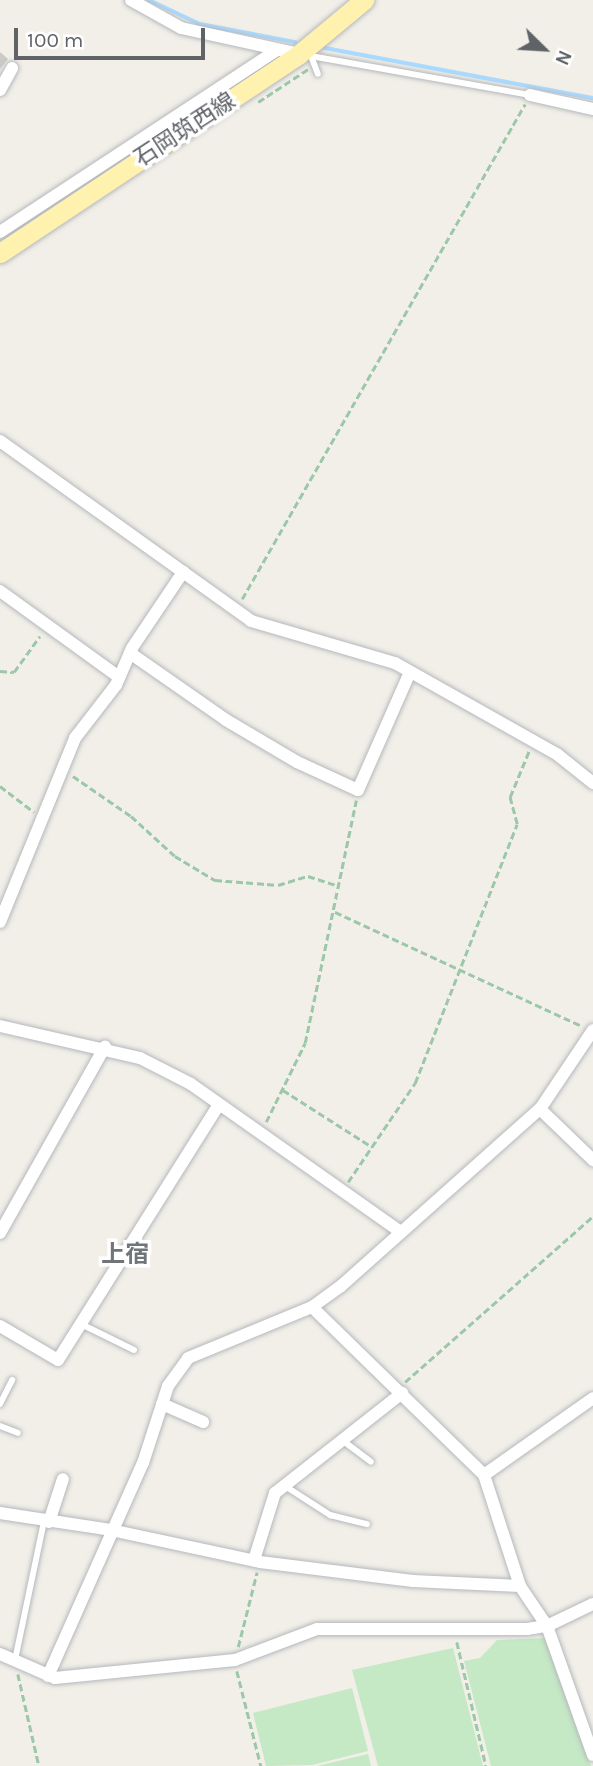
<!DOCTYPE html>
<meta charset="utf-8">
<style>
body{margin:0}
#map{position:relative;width:593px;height:1766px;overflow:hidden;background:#f1efe8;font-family:Karla,"Noto Sans JP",sans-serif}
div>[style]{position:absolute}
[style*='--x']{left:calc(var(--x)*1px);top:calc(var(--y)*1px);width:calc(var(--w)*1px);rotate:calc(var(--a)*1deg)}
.green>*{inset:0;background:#c5e8c5}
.stream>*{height:3.5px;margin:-1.75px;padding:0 1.75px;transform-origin:1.75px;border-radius:1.75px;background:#aadaff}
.building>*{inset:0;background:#cccac5}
.path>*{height:2.5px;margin-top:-1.25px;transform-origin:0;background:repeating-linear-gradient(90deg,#9cc7a9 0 7px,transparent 0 10.5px)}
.roads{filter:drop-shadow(0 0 2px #b5b8bc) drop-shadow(0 0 2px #b5b8bc)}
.lane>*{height:6px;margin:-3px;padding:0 3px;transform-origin:3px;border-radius:3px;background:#fff}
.street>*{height:12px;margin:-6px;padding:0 6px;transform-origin:6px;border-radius:6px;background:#fff}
.primary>*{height:19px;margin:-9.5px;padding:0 9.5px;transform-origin:9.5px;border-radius:9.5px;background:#fff2af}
span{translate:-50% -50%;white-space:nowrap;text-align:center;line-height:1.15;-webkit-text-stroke:7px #fff;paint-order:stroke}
.street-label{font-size:23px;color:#5f6368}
.neighbourhood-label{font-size:24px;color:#70757a;font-weight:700}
.north{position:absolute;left:509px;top:14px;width:70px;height:70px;-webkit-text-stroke:5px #fff;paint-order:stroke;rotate:114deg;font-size:19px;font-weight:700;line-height:28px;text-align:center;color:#5f6368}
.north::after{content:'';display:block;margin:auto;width:24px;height:32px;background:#5f6368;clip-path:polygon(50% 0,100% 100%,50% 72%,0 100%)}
.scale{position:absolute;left:14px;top:28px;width:191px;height:32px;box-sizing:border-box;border:4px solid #5f6368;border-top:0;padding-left:9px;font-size:21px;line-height:24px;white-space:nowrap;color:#5f6368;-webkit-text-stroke:5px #fff;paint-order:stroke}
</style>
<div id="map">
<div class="green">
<i style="clip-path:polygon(545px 1638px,591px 1766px,491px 1766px,464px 1661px,480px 1658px,497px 1640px)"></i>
<i style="clip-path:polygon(453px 1648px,483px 1766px,378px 1766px,352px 1670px)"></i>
<i style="clip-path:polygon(352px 1688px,368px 1751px,312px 1765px,266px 1766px,253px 1713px)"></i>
<i style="clip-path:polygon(368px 1754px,371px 1766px,317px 1766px)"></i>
</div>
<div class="stream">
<i style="--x:149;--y:0;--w:56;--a:25.2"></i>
<i style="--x:200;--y:24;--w:97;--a:10.7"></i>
<i style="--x:320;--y:47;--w:278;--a:10.6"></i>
</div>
<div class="building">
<i style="clip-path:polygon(0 52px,8px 59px,0 69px)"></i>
</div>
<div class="path">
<i style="--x:258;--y:102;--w:60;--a:-33.4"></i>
<i style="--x:242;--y:599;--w:570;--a:-60.24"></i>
<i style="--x:0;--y:671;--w:14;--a:4"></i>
<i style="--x:14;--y:672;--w:44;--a:-54.2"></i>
<i style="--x:73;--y:776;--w:70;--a:34.6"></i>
<i style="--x:131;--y:816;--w:59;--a:42.3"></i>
<i style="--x:175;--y:856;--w:47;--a:31"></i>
<i style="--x:215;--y:880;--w:63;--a:4.5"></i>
<i style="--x:278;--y:885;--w:31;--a:-17"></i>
<i style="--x:308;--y:876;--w:33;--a:18"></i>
<i style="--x:0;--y:786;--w:43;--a:37.4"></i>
<i style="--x:335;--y:912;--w:270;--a:24.8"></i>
<i style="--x:283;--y:1090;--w:106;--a:32.6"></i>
<i style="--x:266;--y:1122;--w:88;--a:-63.7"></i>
<i style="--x:305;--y:1043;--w:248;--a:-78.1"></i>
<i style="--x:348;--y:1182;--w:120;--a:-55.9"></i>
<i style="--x:415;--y:1083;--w:278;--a:-68.5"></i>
<i style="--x:517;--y:824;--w:28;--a:-105"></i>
<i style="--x:510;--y:797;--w:50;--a:-67.6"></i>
<i style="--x:405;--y:1382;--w:251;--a:-41.4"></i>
<i style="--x:457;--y:1642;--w:127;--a:76.8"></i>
<i style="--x:238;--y:1647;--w:77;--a:-75.8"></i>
<i style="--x:237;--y:1671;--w:98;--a:75.8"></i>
<i style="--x:18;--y:1674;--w:94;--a:77.1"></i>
</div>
<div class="roads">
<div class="lane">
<i style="--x:305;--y:55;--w:229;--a:10.1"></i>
<i style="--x:311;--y:56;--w:19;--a:69"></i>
<i style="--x:81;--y:1324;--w:59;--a:26.1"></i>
<i style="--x:0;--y:1404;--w:27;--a:-63"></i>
<i style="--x:0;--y:1426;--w:19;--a:21"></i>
<i style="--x:342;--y:1440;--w:36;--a:37"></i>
<i style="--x:285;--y:1486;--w:54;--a:32.8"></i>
<i style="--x:330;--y:1515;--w:38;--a:14"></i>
<i style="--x:15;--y:1660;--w:142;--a:-78.2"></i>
</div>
<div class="street">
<i style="--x:131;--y:0;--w:57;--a:29.2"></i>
<i style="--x:181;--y:28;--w:121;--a:12.4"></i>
<i style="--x:0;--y:90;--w:25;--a:-61"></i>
<i style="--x:530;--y:95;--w:65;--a:12.5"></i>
<i style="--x:0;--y:232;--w:331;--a:-33.3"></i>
<i style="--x:0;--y:441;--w:309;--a:35.6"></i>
<i style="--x:251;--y:621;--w:150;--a:16.3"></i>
<i style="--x:395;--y:663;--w:187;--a:29.4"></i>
<i style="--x:558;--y:755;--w:45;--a:38.7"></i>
<i style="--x:0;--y:591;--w:147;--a:35.9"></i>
<i style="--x:130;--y:653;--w:117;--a:34.9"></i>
<i style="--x:226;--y:720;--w:82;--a:30.6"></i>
<i style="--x:297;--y:762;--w:67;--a:24.7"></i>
<i style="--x:358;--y:790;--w:129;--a:-66.2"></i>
<i style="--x:0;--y:922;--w:199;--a:-67.8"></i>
<i style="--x:75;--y:738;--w:67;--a:-52.3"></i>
<i style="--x:116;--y:685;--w:40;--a:-66.6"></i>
<i style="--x:132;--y:648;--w:92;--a:-56.1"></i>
<i style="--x:0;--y:1026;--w:144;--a:12.9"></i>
<i style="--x:140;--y:1058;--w:57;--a:27"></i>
<i style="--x:191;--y:1084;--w:257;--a:35.2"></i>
<i style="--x:540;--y:1109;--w:74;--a:43.9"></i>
<i style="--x:0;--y:1233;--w:214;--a:-60.6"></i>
<i style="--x:312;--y:1307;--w:240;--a:44.3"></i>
<i style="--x:484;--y:1475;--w:117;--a:72"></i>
<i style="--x:520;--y:1586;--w:48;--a:56"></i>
<i style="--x:547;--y:1626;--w:137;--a:70.4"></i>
<i style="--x:0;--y:1326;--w:67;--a:30.4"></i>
<i style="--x:58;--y:1360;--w:302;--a:-57.8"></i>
<i style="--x:162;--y:1404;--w:45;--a:23.7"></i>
<i style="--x:484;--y:1475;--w:133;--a:-35.2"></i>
<i style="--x:0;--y:1513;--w:112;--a:8.7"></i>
<i style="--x:111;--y:1530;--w:152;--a:12.1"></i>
<i style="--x:260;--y:1562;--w:154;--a:7.1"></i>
<i style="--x:413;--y:1581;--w:107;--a:2.7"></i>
<i style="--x:49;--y:1522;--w:45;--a:-72"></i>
<i style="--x:254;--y:1560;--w:70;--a:-72.6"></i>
<i style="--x:275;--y:1493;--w:162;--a:-38.2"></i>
<i style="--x:0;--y:1654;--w:60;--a:23.6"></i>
<i style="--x:55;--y:1678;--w:181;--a:-5.7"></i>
<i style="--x:235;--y:1660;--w:88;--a:-20.7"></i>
<i style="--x:317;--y:1629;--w:210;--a:0"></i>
<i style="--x:527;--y:1629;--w:20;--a:-9"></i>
<i style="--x:547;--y:1626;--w:51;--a:-25.6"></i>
<i style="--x:48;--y:1676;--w:233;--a:-66"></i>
<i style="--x:143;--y:1463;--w:81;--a:-72"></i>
<i style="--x:168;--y:1386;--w:34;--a:-54"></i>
<i style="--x:188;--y:1358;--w:134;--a:-22.4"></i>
<i style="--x:312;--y:1307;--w:36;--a:-36"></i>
<i style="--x:341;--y:1286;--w:266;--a:-41.7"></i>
<i style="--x:540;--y:1109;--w:95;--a:-56.1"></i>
</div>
<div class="primary">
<i style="--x:0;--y:253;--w:359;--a:-33.6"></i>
<i style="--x:299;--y:54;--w:85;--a:-39.7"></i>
</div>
</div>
<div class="street-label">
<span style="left:185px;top:130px;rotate:-33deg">石岡筑西線</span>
</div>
<div class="neighbourhood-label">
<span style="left:125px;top:1255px">上宿</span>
</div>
<div class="north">N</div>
<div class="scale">100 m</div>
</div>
